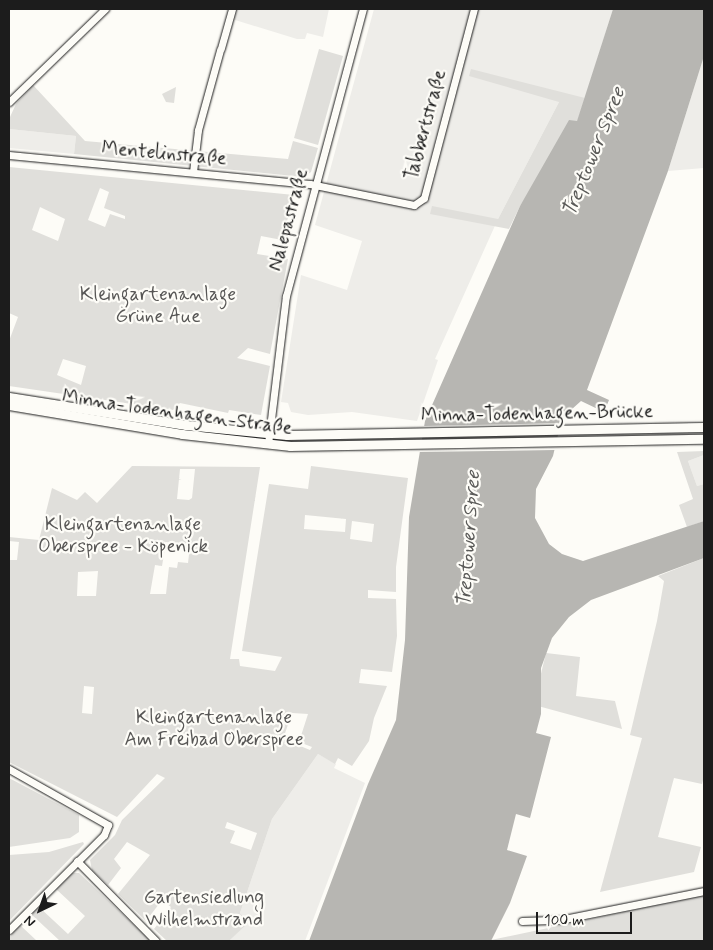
<!DOCTYPE html>
<meta charset="utf-8">
<style>
body{margin:0}
#map{position:relative;width:713px;height:950px;overflow:hidden;background:#fdfcf7;font-family:Mynerve,sans-serif}
div>[style]{position:absolute}
[style*='--x']{left:calc(var(--x)*1px);top:calc(var(--y)*1px);width:calc(var(--w)*1px);rotate:calc(var(--a)*1deg)}
.built>*{inset:0;background:#eeede9}
.green>*{inset:0;background:#e0dfdb}
.water>*{inset:0;background:#b7b6b2}
.pier>*{inset:0;background:#fdfcf7}
.roads{filter:drop-shadow(0 0 1px #1c1c1c) drop-shadow(0 0 1px #1c1c1c)}
.minor>*{height:7px;margin:-3.5px;padding:0 3.5px;transform-origin:3.5px;border-radius:3.5px;background:#fdfcf7}
.major>*{height:9px;margin:-4.5px;padding:0 4.5px;transform-origin:4.5px;border-radius:4.5px;background:#fdfcf7}
span{translate:-50% -50%;white-space:nowrap;text-align:center;line-height:1.15;-webkit-text-stroke:4.5px #fdfcf7;paint-order:stroke}
.street-label{font-size:19px;color:#1c1c1c}
.park-label{font-size:19px;color:#575655}
.water-label{font-size:20px;color:#5a5a58;font-style:italic}
.frame{position:absolute;inset:0;border:10px solid #1c1c1c;pointer-events:none}
.north{position:absolute;left:15px;top:885px;width:50px;height:50px;-webkit-text-stroke:4px #fdfcf7;paint-order:stroke;rotate:222deg;font-size:14px;font-weight:700;line-height:20px;text-align:center;color:#1c1c1c}
.north::after{content:'';display:block;margin:auto;width:18px;height:22px;background:#1c1c1c;clip-path:polygon(50% 0,100% 100%,50% 72%,0 100%)}
.scale{position:absolute;left:536px;top:912px;width:96px;height:22px;box-sizing:border-box;border:2px solid #1c1c1c;border-top:0;padding-left:6px;font-size:15px;line-height:18px;white-space:nowrap;color:#1c1c1c;-webkit-text-stroke:4px #fdfcf7;paint-order:stroke}
</style>
<div id="map">
<div class="built">
<i style="clip-path:polygon(235px 9px,329px 9px,323px 37px,307px 33px,305px 39px,297px 39px,232px 19px)"></i>
<i style="clip-path:polygon(374px 9px,613px 9px,585px 98px,559px 102px,498px 219px,435px 359px,438px 360px,417px 421px,352px 412px,308px 415px,291px 412px,288px 403px,281px 402px,301px 275px,347px 290px,362px 241px,315px 225px)"></i>
<i style="clip-path:polygon(704px 56px,704px 168px,668px 171px)"></i>
<i style="clip-path:polygon(9px 129px,76px 136px,74px 154px,9px 148px)"></i>
<i style="clip-path:polygon(704px 455px,704px 484px,697px 486px,688px 461px)"></i>
<i style="clip-path:polygon(318px 754px,336px 764px,334px 768px,365px 783px,305px 941px,229px 941px,247px 923px,240px 913px,272px 819px)"></i>
</div>
<div class="green">
<i style="clip-path:polygon(319px 49px,343px 56px,318px 145px,294px 138px)"></i>
<i style="clip-path:polygon(471px 69px,585px 98px,577px 122px,520px 206px,509px 229px,430px 214px,432px 206px,498px 219px,559px 102px,469px 76px)"></i>
<i style="clip-path:polygon(33px 85px,85px 141px,288px 159px,293px 141px,318px 148px,311px 172px,304px 177px,74px 154px,76px 136px,9px 129px,10px 117px,16px 104px)"></i>
<i style="clip-path:polygon(176px 87px,174px 103px,166px 102px,162px 94px)"></i>
<i style="clip-path:polygon(evenodd,9px 167px,294px 195px,282px 240px,261px 236px,257px 254px,288px 259px,270px 354px,248px 348px,237px 358px,270px 366px,261px 415px,229px 410px,228px 413px,180px 403px,173px 410px,9px 386px,9px 341px,18px 317px,9px 313px,9px 167px,100px 188px,109px 192px,104px 208px,125px 216px,125px 219px,110px 214px,105px 227px,88px 220px,100px 188px,9px 167px,40px 207px,65px 219px,58px 241px,32px 230px,40px 207px,9px 167px,63px 359px,86px 366px,81px 385px,57px 375px,63px 359px)"></i>
<i style="clip-path:polygon(704px 451px,704px 455px,688px 461px,697px 486px,704px 484px,704px 521px,687px 527px,679px 505px,693px 499px,677px 452px)"></i>
<i style="clip-path:polygon(evenodd,132px 466px,260px 467px,230px 659px,239px 659px,240px 666px,275px 671px,282px 657px,242px 651px,269px 484px,308px 489px,311px 466px,408px 478px,396px 567px,396px 592px,368px 590px,368px 598px,396px 599px,397px 636px,392px 672px,361px 669px,359px 683px,387px 686px,374px 718px,369px 741px,352px 766px,338px 758px,335px 764px,318px 754px,272px 819px,240px 913px,248px 923px,229px 941px,167px 941px,154px 929px,171px 907px,162px 900px,146px 921px,118px 894px,150px 855px,127px 842px,114px 859px,121px 868px,108px 885px,92px 870px,90px 860px,115px 835px,122px 820px,165px 778px,157px 774px,117px 817px,9px 762px,9px 560px,17px 560px,19px 542px,9px 541px,9px 537px,39px 540px,52px 488px,77px 500px,85px 492px,97px 503px,132px 466px,180px 469px,195px 469px,192px 498px,189px 500px,177px 499px,180px 469px,132px 466px,305px 515px,346px 519px,345px 532px,304px 529px,305px 515px,132px 466px,352px 521px,374px 524px,372px 542px,350px 539px,352px 521px,132px 466px,166px 542px,190px 546px,188px 563px,178px 562px,177px 568px,169px 567px,166px 594px,150px 594px,155px 565px,162px 566px,166px 542px,132px 466px,98px 571px,96px 596px,77px 596px,78px 572px,98px 571px,132px 466px,84px 686px,94px 687px,92px 714px,82px 713px,84px 686px,132px 466px,292px 713px,308px 714px,299px 742px,312px 747px,310px 750px,283px 739px,292px 713px,132px 466px,227px 822px,257px 833px,251px 850px,230px 843px,235px 831px,225px 828px,227px 822px)"></i>
<i style="clip-path:polygon(704px 558px,704px 776px,702px 784px,674px 778px,658px 837px,701px 847px,694px 872px,600px 892px,642px 738px,630px 735px,657px 621px,664px 581px,658px 576px)"></i>
<i style="clip-path:polygon(546px 653px,580px 657px,576px 696px,615px 701px,622px 729px,538px 706px,539px 682px)"></i>
<i style="clip-path:polygon(9px 778px,79px 815px,79px 832px,70px 838px,9px 847px)"></i>
<i style="clip-path:polygon(83px 842px,84px 844px,9px 921px,9px 855px,49px 852px)"></i>
<i style="clip-path:polygon(71px 873px,79px 873px,151px 941px,60px 941px,31px 914px,39px 907px,68px 934px,85px 916px,56px 889px)"></i>
<i style="clip-path:polygon(704px 895px,704px 941px,491px 941px,491px 940px)"></i>
<i style="clip-path:polygon(20px 925px,37px 941px,9px 941px,9px 937px)"></i>
</div>
<div class="water">
<i style="clip-path:polygon(613px 9px,704px 9px,704px 56px,668px 171px,587px 390px,609px 400px,604px 412px,581px 401px,562px 418px,553px 456px,536px 489px,535px 518px,549px 544px,562px 554px,583px 561px,704px 521px,704px 558px,591px 600px,569px 617px,552px 638px,541px 668px,541px 714px,536px 733px,551px 737px,530px 818px,516px 814px,507px 850px,527px 856px,510px 903px,491px 941px,309px 941px,368px 784px,396px 720px,405px 640px,409px 517px,425px 421px,520px 206px,569px 120px,577px 121px)"></i>
</div>
<div class="pier">
<i style="clip-path:polygon(563px 423px,559px 434px,421px 436px,422px 426px)"></i>
<i style="clip-path:polygon(558px 439px,555px 450px,418px 452px,420px 441px)"></i>
</div>
<div class="roads">
<div class="minor">
<i style="--x:221;--y:48;--w:41;--a:-74.2"></i>
<i style="--x:9;--y:102;--w:134;--a:-44.1"></i>
<i style="--x:9;--y:155;--w:302;--a:5.5"></i>
<i style="--x:310;--y:184;--w:106;--a:11.4"></i>
<i style="--x:414;--y:205;--w:12;--a:-35"></i>
<i style="--x:424;--y:198;--w:196;--a:-75.2"></i>
<i style="--x:193;--y:172;--w:42;--a:-83.2"></i>
<i style="--x:198;--y:130;--w:83;--a:-74.6"></i>
<i style="--x:268;--y:444;--w:149;--a:-83.1"></i>
<i style="--x:286;--y:296;--w:297;--a:-75"></i>
<i style="--x:9;--y:769;--w:114;--a:29.5"></i>
<i style="--x:108;--y:825;--w:11;--a:112"></i>
<i style="--x:104;--y:835;--w:134;--a:135"></i>
<i style="--x:77;--y:861;--w:112;--a:45.4"></i>
<i style="--x:522;--y:921;--w:37;--a:-2"></i>
<i style="--x:559;--y:920;--w:148;--a:-11.3"></i>
</div>
<div class="major">
<i style="--x:9;--y:397;--w:179;--a:9"></i>
<i style="--x:186;--y:425;--w:101;--a:5.7"></i>
<i style="--x:287;--y:435;--w:417;--a:-1.1"></i>
<i style="--x:9;--y:405;--w:175;--a:9.5"></i>
<i style="--x:182;--y:434;--w:109;--a:6.3"></i>
<i style="--x:290;--y:446;--w:414;--a:-1"></i>
</div>
</div>
<div class="street-label">
<span style="left:426px;top:125px;rotate:-75deg">Tabbertstraße</span>
<span style="left:164px;top:154px;rotate:5deg">Mentelinstraße</span>
<span style="left:289px;top:220px;rotate:-75deg">Nalepastraße</span>
<span style="left:177px;top:413px;rotate:8deg">Minna-Todenhagen-Straße</span>
<span style="left:537px;top:414px;rotate:-1deg">Minna-Todenhagen-Brücke</span>
</div>
<div class="park-label">
<span style="left:158px;top:306px">Kleingartenanlage<br>Grüne Aue</span>
<span style="left:123px;top:536px">Kleingartenanlage<br>Oberspree - Köpenick</span>
<span style="left:214px;top:729px">Kleingartenanlage<br>Am Freibad Oberspree</span>
<span style="left:204px;top:909px">Gartensiedlung<br>Wilhelmstrand</span>
</div>
<div class="water-label">
<span style="left:594px;top:152px;rotate:-68deg">Treptower Spree</span>
<span style="left:469px;top:539px;rotate:-86deg">Treptower Spree</span>
</div>
<div class="frame"></div>
<div class="north">N</div>
<div class="scale">100 m</div>
</div>
